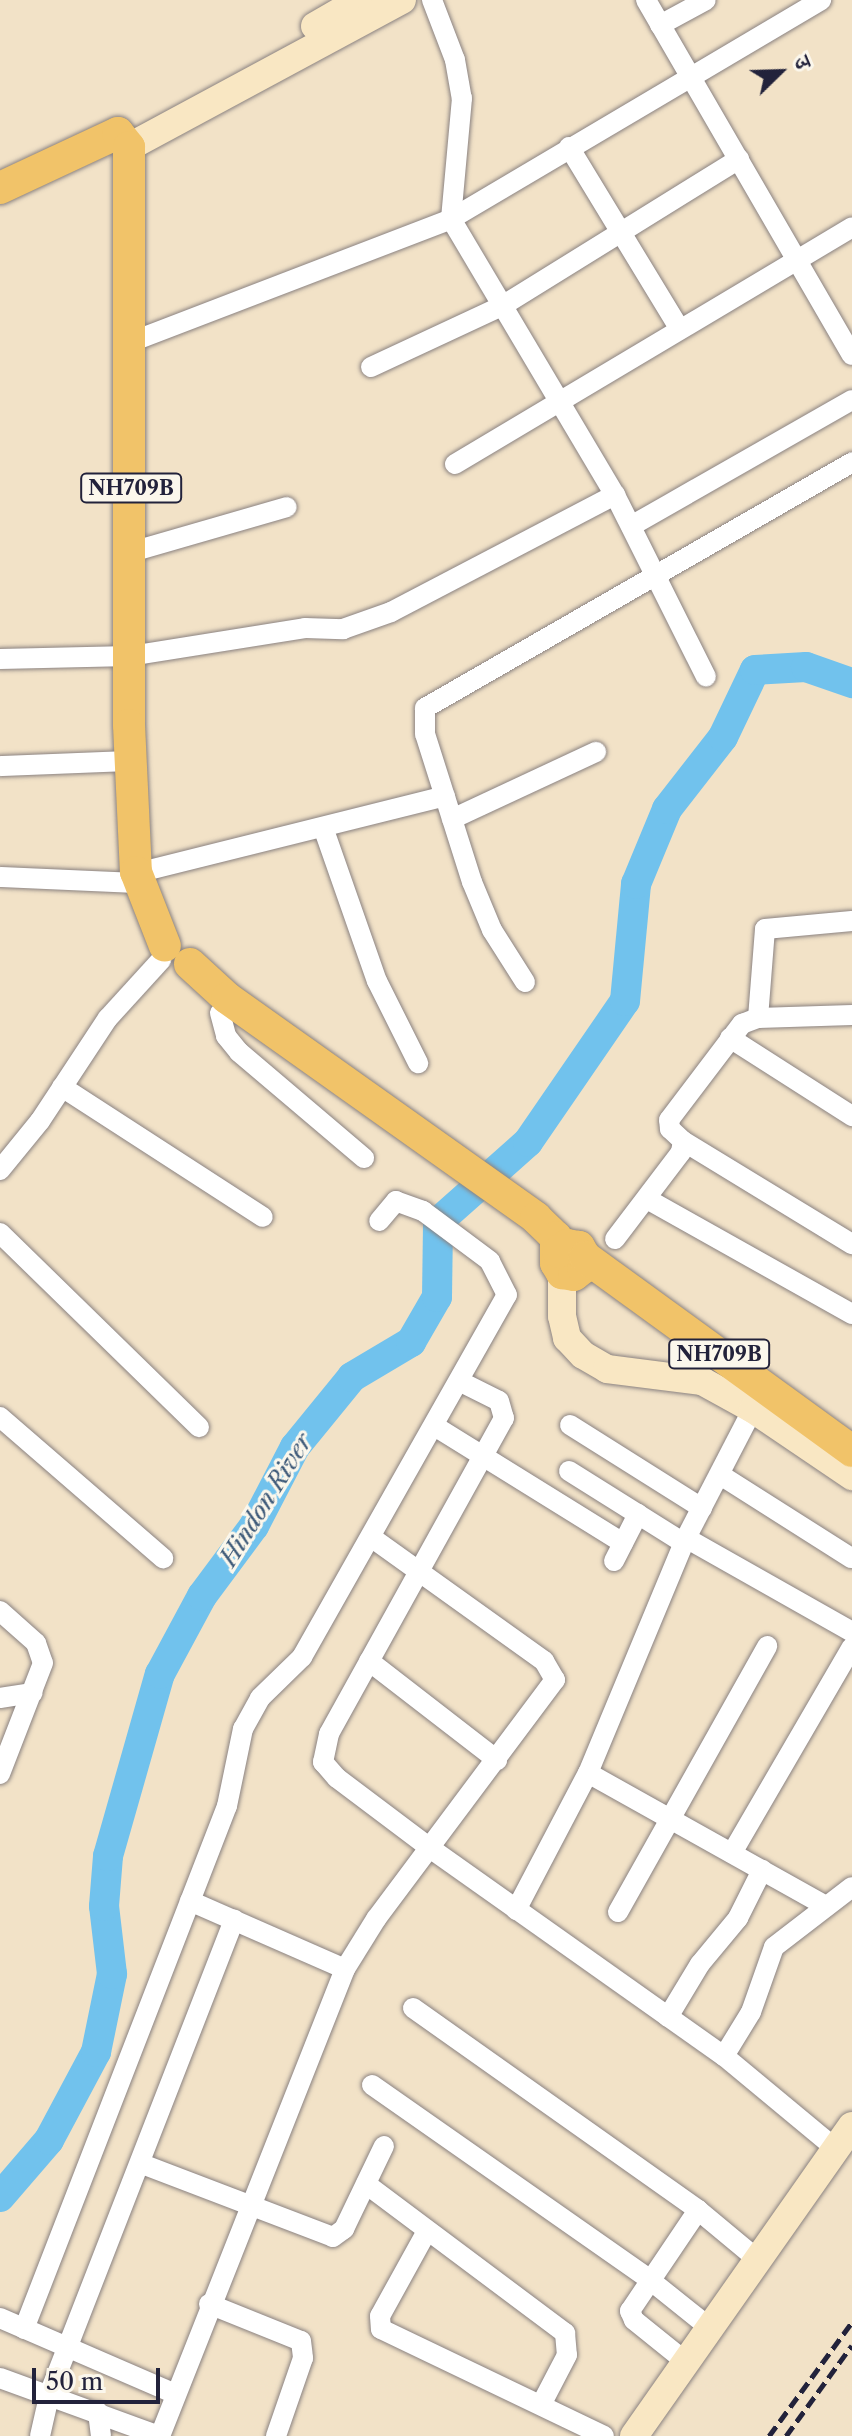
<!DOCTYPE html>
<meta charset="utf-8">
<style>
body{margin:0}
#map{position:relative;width:852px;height:2436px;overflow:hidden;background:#f2e2c7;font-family:"Libre Caslon Text","Noto Serif Devanagari",serif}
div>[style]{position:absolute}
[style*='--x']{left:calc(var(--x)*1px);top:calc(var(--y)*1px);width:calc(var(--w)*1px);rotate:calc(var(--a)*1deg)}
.river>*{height:30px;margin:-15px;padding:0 15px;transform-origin:15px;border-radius:15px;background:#71c2ed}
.roads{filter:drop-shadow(0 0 2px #8a8281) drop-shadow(0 0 2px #8a8281)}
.minor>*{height:20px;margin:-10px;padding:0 10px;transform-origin:10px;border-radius:10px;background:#fff}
.secondary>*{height:28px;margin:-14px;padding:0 14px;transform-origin:14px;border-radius:14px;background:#f9e7c3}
.trunk>*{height:32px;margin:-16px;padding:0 16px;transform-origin:16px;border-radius:16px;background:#f1c369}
.rail>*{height:5px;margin-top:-2.5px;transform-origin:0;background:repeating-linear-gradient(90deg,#22223b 0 12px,transparent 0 18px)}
span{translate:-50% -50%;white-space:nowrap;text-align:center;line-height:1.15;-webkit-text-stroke:6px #fbf7ec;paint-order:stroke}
.shield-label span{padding:2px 6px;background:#fbf7ec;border:2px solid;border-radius:6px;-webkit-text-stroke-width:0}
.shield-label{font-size:20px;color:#22223b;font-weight:700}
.water-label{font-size:24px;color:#3e5a79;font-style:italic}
.north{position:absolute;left:740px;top:32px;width:80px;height:80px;-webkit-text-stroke:6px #fbf7ec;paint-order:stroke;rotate:67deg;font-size:22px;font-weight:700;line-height:32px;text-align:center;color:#22223b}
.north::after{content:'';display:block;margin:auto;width:28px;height:36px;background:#22223b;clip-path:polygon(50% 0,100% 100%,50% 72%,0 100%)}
.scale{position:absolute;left:32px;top:2368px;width:128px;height:36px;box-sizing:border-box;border:4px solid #22223b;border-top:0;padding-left:10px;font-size:24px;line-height:28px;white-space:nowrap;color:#22223b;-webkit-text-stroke:6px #fbf7ec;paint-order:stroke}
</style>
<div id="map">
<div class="river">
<i style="--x:0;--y:2197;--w:75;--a:-49.3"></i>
<i style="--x:49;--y:2140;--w:100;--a:-61.9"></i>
<i style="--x:96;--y:2052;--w:80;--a:-78.4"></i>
<i style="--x:112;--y:1974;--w:68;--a:-96.7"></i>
<i style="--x:104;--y:1906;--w:50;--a:-85.4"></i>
<i style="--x:108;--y:1856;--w:189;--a:-74.1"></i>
<i style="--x:160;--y:1674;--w:89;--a:-61.7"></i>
<i style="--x:202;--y:1596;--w:87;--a:-53.4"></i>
<i style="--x:254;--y:1526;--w:89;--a:-62.6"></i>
<i style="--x:295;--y:1447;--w:90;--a:-50.8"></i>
<i style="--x:352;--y:1377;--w:69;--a:-30.7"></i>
<i style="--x:411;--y:1342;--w:52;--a:-60"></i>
<i style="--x:437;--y:1297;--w:75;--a:-89.2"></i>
<i style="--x:438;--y:1222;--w:120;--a:-41.6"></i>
<i style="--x:528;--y:1142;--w:171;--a:-55.5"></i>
<i style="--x:625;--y:1001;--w:118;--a:-84.6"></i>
<i style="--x:636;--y:884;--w:81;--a:-67.5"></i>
<i style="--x:667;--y:809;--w:91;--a:-52.1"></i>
<i style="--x:723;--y:737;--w:74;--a:-64.5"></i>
<i style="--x:755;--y:670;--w:51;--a:-3.4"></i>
<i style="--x:806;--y:667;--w:49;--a:19.2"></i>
</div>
<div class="roads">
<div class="minor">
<i style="--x:432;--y:0;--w:64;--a:69"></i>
<i style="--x:455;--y:60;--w:39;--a:80"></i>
<i style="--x:462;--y:98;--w:121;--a:95.2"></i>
<i style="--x:451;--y:219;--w:321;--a:59.3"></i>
<i style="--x:615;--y:495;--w:203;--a:63.4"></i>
<i style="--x:646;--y:0;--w:410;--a:59.9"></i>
<i style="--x:660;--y:25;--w:52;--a:-28.5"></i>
<i style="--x:569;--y:147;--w:212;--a:58.7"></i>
<i style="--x:131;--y:342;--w:343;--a:-21"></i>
<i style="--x:451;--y:219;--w:430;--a:-30.6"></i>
<i style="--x:371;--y:367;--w:145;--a:-25"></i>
<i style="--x:502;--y:306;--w:279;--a:-31.8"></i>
<i style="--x:455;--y:464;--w:462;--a:-30.8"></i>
<i style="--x:631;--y:526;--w:254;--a:-29.7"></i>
<i style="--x:131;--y:552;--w:162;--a:-16.1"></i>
<i style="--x:0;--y:659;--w:130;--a:-1.3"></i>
<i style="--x:130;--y:656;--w:177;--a:-9.1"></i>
<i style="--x:305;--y:628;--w:38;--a:2"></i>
<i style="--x:343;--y:629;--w:51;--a:-19.5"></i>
<i style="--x:391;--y:612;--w:253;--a:-27.6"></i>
<i style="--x:0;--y:766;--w:131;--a:-2.2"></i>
<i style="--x:452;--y:819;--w:159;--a:-25"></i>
<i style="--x:324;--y:830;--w:160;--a:70.7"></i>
<i style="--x:377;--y:981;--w:92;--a:63.4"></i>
<i style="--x:149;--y:870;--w:305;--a:-14"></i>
<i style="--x:0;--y:877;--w:138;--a:2.5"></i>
<i style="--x:525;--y:982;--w:62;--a:-122.4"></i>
<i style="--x:492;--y:930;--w:52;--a:-112.6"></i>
<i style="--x:472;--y:882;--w:155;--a:-107.6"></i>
<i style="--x:425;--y:734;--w:26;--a:-90"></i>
<i style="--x:425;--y:708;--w:493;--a:-29.9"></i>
<i style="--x:220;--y:1013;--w:24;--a:75"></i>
<i style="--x:226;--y:1036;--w:21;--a:51"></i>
<i style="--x:239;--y:1052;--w:164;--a:40.3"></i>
<i style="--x:758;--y:1018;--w:89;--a:-85.5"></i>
<i style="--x:765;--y:929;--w:87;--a:-5.3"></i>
<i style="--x:730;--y:1038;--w:145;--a:32.6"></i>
<i style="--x:62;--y:1087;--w:239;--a:32.9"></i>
<i style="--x:683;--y:1141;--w:198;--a:31.4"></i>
<i style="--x:0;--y:1170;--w:63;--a:-50.8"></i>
<i style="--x:40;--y:1121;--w:123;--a:-56.6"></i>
<i style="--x:108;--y:1018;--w:79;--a:-47.6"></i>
<i style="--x:647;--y:1199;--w:235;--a:29.3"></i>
<i style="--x:0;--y:1233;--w:278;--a:44.3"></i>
<i style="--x:615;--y:1239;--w:109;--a:-52.8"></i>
<i style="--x:681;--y:1152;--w:11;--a:-80"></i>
<i style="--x:683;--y:1141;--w:18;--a:-137"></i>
<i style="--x:670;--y:1129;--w:9;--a:-96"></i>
<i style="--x:669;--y:1120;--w:121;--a:-52.8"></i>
<i style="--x:742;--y:1024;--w:17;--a:-21"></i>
<i style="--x:758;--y:1018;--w:94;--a:-1.8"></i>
<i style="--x:461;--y:1382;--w:42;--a:26.6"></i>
<i style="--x:499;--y:1401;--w:18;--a:74"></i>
<i style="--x:504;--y:1418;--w:361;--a:119"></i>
<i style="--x:329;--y:1734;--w:29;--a:102"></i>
<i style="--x:323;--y:1762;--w:21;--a:49"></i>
<i style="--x:337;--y:1778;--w:116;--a:37"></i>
<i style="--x:430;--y:1848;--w:360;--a:35.3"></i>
<i style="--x:724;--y:2056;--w:146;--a:39.7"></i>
<i style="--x:0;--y:1417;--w:216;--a:40.9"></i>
<i style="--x:570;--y:1425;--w:156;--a:32.2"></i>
<i style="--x:436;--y:1427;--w:220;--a:31.8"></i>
<i style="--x:569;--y:1471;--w:136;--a:32.1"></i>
<i style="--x:722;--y:1476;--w:153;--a:32.4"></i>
<i style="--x:686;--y:1538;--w:191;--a:29.5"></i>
<i style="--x:614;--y:1561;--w:53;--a:-62.9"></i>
<i style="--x:0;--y:1611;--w:48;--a:41.6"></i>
<i style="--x:36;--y:1643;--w:21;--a:71"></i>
<i style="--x:43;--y:1663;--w:119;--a:111.2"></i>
<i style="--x:369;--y:1661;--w:162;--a:37.7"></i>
<i style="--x:0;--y:1698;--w:33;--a:-9"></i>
<i style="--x:588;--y:1773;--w:273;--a:29.2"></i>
<i style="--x:732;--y:1853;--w:238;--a:-59.8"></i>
<i style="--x:190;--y:1901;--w:169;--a:23.7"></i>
<i style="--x:516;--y:1910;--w:155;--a:-62.3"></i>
<i style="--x:588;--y:1773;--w:255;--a:-67.4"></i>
<i style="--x:686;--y:1538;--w:145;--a:-62.6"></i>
<i style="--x:618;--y:1912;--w:305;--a:-60.7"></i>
<i style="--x:413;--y:2008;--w:349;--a:35.3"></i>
<i style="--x:698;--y:2210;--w:77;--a:39.7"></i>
<i style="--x:668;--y:2017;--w:62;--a:-58.9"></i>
<i style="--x:700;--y:1964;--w:60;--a:-50.4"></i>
<i style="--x:738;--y:1918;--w:54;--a:-63.4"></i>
<i style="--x:724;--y:2056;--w:52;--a:-58.5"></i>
<i style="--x:751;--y:2012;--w:69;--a:-70.5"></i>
<i style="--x:774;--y:1947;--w:98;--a:-37.6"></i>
<i style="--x:372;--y:2085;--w:340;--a:35"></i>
<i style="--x:650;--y:2280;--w:77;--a:38.7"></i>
<i style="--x:142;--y:2164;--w:204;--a:20.9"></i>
<i style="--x:333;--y:2237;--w:14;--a:-36"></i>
<i style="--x:344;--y:2229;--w:92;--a:-64.3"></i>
<i style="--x:366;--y:2184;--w:249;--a:36.8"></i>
<i style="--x:565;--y:2333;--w:22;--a:85"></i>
<i style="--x:567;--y:2355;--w:56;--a:117.5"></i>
<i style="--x:427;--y:2231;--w:97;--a:118.9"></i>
<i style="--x:380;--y:2316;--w:13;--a:86"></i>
<i style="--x:381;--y:2329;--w:247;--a:25.6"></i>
<i style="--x:209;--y:2304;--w:99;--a:21.9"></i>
<i style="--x:301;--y:2341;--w:17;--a:83"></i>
<i style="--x:303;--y:2358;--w:83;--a:109.1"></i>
<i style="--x:0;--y:2318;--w:189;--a:23.4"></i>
<i style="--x:24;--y:2329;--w:561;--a:-68.79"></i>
<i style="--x:227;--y:1806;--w:79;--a:-78.3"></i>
<i style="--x:243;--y:1729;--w:35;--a:-61"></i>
<i style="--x:260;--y:1698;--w:59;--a:-44.3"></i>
<i style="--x:302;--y:1657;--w:416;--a:-60.5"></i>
<i style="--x:507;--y:1295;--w:38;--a:-117"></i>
<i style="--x:490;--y:1261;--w:84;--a:-143.3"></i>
<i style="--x:423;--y:1211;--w:29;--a:-160"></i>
<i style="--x:396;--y:1201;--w:26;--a:130"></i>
<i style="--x:686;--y:2362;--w:67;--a:-141.1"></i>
<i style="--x:634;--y:2320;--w:10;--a:-114"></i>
<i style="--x:630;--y:2311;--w:122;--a:-56"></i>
<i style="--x:0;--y:2378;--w:169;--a:20"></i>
<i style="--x:98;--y:2412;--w:24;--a:83"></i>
<i style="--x:40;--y:2436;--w:45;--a:-77.2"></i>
<i style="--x:50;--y:2392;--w:507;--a:-68.7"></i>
<i style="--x:160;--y:2436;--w:502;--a:-68.39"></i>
<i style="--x:345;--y:1969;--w:59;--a:-58.2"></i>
<i style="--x:376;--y:1919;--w:299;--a:-53.2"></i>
<i style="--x:555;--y:1680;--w:22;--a:-120"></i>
<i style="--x:544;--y:1661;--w:211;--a:-144.4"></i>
</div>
<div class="secondary">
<i style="--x:315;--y:26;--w:52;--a:-30"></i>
<i style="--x:129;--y:147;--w:310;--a:-28.3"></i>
<i style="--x:562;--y:1273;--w:43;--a:90"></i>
<i style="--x:562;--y:1316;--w:23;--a:77"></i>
<i style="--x:567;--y:1338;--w:23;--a:47"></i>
<i style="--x:583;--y:1355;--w:28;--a:30"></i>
<i style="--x:607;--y:1369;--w:96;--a:7.2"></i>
<i style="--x:702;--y:1381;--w:58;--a:28.8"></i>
<i style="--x:753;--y:1409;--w:120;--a:34.1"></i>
<i style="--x:634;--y:2436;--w:379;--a:-54.9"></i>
</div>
<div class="trunk">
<i style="--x:0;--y:188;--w:130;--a:-25"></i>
<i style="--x:118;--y:133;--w:18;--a:52"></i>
<i style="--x:129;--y:147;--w:578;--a:90"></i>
<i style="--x:129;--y:725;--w:147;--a:87.3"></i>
<i style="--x:136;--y:872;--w:79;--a:68.6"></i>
<i style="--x:190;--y:964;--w:50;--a:42.6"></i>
<i style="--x:227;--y:998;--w:379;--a:35.4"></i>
<i style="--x:536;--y:1218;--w:28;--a:44"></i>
<i style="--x:556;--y:1237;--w:26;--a:90"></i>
<i style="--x:556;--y:1263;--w:12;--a:59"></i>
<i style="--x:562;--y:1273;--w:12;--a:9"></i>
<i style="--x:574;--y:1275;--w:11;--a:-38"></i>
<i style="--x:583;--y:1268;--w:11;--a:-80"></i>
<i style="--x:585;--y:1257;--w:12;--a:-121"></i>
<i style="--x:579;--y:1247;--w:12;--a:-171"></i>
<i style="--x:567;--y:1245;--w:11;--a:142"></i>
<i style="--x:585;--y:1257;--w:330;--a:36"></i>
</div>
</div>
<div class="rail">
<i style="--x:769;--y:2436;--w:141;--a:-53.9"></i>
<i style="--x:786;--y:2436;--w:112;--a:-54"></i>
</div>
<div class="shield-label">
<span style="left:131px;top:488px">NH709B</span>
<span style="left:719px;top:1354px">NH709B</span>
</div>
<div class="water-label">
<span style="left:266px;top:1500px;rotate:-58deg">Hindon River</span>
</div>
<div class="north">उ</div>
<div class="scale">50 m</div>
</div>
